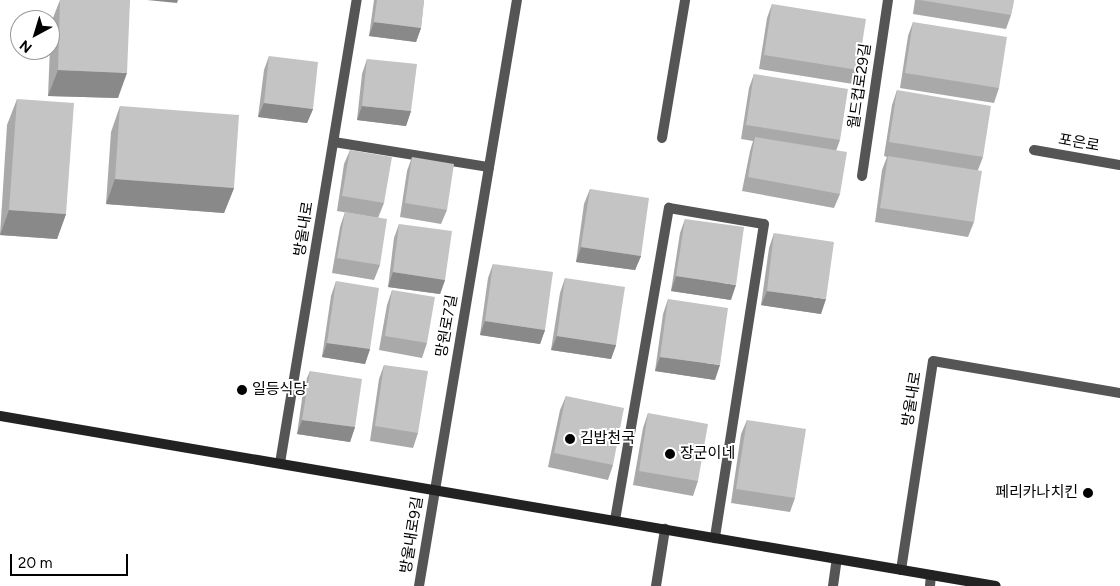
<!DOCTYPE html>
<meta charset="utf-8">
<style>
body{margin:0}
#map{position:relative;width:1120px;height:586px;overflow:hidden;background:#fff;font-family:Figtree,"Noto Sans KR",sans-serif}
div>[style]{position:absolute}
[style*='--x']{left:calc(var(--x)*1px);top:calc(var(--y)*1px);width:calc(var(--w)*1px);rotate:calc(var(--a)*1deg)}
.lane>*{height:10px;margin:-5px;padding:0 5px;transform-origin:5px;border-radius:5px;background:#555}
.street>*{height:10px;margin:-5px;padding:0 5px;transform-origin:5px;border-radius:5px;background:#555}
.secondary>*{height:10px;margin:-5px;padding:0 5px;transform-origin:5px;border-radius:5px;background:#222}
.wall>*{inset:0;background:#a9a9a9}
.shaded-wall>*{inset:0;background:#898989}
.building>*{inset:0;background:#c4c4c4}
.dots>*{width:14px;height:14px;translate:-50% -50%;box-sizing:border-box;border:2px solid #fff;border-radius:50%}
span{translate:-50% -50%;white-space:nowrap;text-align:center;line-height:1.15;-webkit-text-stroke:4px #fff;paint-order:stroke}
.street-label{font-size:15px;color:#000}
.poi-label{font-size:15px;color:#000}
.left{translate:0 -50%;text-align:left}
.right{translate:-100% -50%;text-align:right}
.north{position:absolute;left:10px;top:10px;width:50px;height:50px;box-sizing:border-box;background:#fff;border:1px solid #999;border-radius:50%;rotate:219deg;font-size:14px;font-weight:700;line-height:20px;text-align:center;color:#000}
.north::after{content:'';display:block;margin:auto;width:18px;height:22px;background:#000;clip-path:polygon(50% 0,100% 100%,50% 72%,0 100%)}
.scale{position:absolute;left:10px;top:554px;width:118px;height:22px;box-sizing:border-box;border:2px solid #000;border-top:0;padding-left:6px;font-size:15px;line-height:18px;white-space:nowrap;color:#000;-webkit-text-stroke:4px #fff;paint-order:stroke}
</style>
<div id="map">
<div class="lane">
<i style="--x:662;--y:138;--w:140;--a:-80.5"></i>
<i style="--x:334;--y:142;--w:157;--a:9.2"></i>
<i style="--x:1034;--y:150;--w:87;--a:9.9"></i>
<i style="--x:862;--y:176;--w:178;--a:-81.6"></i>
<i style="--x:280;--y:463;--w:469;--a:-80.6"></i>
<i style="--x:615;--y:520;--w:317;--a:-80.2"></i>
<i style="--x:669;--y:208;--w:96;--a:9.6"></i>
<i style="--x:764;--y:224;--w:318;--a:98.9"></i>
<i style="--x:901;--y:570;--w:211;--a:-81.3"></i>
<i style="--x:933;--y:361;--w:190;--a:9.7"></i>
<i style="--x:656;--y:586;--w:58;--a:-81"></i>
<i style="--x:833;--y:586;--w:27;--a:-82"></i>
<i style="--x:930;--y:586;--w:11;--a:-85"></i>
</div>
<div class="street">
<i style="--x:419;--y:586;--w:594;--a:-80.51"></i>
</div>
<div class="secondary">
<i style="--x:0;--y:416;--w:1010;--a:9.69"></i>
</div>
<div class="wall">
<i style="clip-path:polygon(60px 0,130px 0,118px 98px,48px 96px,51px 23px)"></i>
<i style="clip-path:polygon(374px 0,424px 0,421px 28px,416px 42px,369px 36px)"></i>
<i style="clip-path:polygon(915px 0,1014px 0,1011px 15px,1006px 29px,913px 14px)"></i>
<i style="clip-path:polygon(772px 4px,858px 70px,853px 84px,759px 69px,767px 18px)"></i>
<i style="clip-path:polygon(913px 22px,999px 88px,994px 103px,900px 88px,908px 36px)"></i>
<i style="clip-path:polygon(269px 56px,313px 109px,307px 123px,258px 117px,264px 70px)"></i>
<i style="clip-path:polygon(367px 59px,411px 111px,406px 126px,357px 120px,362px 74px)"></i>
<i style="clip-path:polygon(754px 74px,840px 140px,836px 151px,840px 194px,834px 208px,742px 191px,750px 151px,753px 141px,741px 139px,749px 88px)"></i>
<i style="clip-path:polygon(897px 90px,983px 157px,978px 170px,974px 222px,968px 237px,875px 222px,882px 170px,887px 157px,884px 156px,892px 105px)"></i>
<i style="clip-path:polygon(17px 99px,66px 214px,57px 239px,0 235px,7px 125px)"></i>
<i style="clip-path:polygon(120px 106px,234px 188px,224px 213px,106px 204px,111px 132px)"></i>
<i style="clip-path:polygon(350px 150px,384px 203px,378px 218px,337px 211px,344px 164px)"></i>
<i style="clip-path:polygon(412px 157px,447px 210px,441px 224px,400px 217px,407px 171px)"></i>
<i style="clip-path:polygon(590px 189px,641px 256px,635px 270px,576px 262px,584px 204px)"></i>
<i style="clip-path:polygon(345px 212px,380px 265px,374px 280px,332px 273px,340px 227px)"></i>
<i style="clip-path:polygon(685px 219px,731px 300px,671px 291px,680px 233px)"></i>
<i style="clip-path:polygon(399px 224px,445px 280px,440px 294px,388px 287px,394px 238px)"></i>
<i style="clip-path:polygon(774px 233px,821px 314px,761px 305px,769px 248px)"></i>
<i style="clip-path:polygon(493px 264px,545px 330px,540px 344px,480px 335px,488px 278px)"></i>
<i style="clip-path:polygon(565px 278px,616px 345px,611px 359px,551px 350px,560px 293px)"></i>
<i style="clip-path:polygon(336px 281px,370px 349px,365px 364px,322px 357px,331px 296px)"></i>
<i style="clip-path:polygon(392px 290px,427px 343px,422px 358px,379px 350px,387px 305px)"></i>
<i style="clip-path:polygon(668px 299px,715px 380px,655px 371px,663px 314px)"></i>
<i style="clip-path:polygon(384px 365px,418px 433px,413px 448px,370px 441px,379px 379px)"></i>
<i style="clip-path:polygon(310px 371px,355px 427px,350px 442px,297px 434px,304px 385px)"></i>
<i style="clip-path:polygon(566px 396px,613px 465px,608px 480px,548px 467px,560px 410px)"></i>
<i style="clip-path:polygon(648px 413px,698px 481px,693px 496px,633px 485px,643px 428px)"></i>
<i style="clip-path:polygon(747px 420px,795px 498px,790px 512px,731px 503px,741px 434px)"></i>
</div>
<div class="shaded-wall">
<i style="clip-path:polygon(147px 0,178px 0,177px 3px)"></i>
<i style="clip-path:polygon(374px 22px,421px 28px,416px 42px,369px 36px)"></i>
<i style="clip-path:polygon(58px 70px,127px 73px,118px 98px,48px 96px)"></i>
<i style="clip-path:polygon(264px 103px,313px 109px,307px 123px,258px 117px)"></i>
<i style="clip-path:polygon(362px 106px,411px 111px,406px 126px,357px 120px)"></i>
<i style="clip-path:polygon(115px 179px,234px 188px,224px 213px,106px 204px)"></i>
<i style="clip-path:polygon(9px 210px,66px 214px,57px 239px,0 235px)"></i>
<i style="clip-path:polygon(581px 247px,641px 256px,635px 270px,576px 262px)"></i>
<i style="clip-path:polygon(393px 272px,445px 280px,440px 294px,388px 287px)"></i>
<i style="clip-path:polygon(676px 276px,736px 285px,731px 300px,671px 291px)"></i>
<i style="clip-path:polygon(767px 291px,826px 299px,821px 314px,761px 305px)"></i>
<i style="clip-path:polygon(485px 321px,545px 330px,540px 344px,480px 335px)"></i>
<i style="clip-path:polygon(557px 336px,616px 345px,611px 359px,551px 350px)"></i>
<i style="clip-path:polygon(327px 343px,370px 349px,365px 364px,322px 357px)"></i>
<i style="clip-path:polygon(660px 357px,720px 365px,715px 380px,655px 371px)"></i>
<i style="clip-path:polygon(302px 420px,355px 427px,350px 442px,297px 434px)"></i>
</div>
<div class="building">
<i style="clip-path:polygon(60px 0,130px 0,127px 73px,58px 70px)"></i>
<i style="clip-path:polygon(377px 0,424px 0,421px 28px,374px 22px)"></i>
<i style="clip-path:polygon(920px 0,1014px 0,1011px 15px)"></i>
<i style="clip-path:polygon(772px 4px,866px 19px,858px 70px,764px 55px)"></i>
<i style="clip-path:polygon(913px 22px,1007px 37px,999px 88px,905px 73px)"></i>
<i style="clip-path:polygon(269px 56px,318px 62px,313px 109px,264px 103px)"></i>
<i style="clip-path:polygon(367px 59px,417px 64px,411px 111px,362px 106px)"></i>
<i style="clip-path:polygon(754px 74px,848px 89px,840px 140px,746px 125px)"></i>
<i style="clip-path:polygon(897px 90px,991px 106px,983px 157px,889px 142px)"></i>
<i style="clip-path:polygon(17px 99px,74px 103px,66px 214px,9px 210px)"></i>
<i style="clip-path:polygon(120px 106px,239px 115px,234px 188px,115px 179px)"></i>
<i style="clip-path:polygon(755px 137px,847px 152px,840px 194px,748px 177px)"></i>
<i style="clip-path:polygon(350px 150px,392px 157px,384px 203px,342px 196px)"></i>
<i style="clip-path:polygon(888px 156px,982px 171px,974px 222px,880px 208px)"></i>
<i style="clip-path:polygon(412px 157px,454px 164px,447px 210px,405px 203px)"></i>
<i style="clip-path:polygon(590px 189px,649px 198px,641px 256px,581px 247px)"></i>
<i style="clip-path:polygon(345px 212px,387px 219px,380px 265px,337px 258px)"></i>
<i style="clip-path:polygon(685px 219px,744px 227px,736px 285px,676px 276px)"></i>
<i style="clip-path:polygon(399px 224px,452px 231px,445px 280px,393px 272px)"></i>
<i style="clip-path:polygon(774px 233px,834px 242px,826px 299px,767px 291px)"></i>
<i style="clip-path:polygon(493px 264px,553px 272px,545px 330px,485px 321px)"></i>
<i style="clip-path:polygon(565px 278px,625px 287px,616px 345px,557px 336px)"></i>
<i style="clip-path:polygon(336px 281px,379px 288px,370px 349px,327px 343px)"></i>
<i style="clip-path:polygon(392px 290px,435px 297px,427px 343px,385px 336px)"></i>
<i style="clip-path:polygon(668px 299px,728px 308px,720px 365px,660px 357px)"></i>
<i style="clip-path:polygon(384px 365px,428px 371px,418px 433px,375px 426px)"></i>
<i style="clip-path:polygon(310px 371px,362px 379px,355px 427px,302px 420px)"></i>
<i style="clip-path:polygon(566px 396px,624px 408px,613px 465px,554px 453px)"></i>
<i style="clip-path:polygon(648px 413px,708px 424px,698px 481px,639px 471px)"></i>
<i style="clip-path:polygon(747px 420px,806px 429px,795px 498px,736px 489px)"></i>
</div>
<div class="dots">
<i style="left:242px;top:390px;background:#000"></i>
<i style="left:570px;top:439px;background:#000"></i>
<i style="left:670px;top:454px;background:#000"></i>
<i style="left:1088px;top:493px;background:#000"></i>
</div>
<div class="street-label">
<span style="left:860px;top:86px;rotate:-82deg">월드컵로29길</span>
<span style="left:1079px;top:143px;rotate:10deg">포은로</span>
<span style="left:304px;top:229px;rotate:-81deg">방울내로</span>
<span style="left:447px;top:326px;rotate:-80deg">망원로7길</span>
<span style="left:912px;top:399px;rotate:-81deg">방울내로</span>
<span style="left:412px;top:535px;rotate:-81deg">방울내로9길</span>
</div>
<div class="poi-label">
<span class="left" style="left:252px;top:390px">일등식당</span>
<span class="left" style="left:580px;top:439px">김밥천국</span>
<span class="left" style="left:680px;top:454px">장군이네</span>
<span class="right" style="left:1078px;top:493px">페리카나치킨</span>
</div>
<div class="north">N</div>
<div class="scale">20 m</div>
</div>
